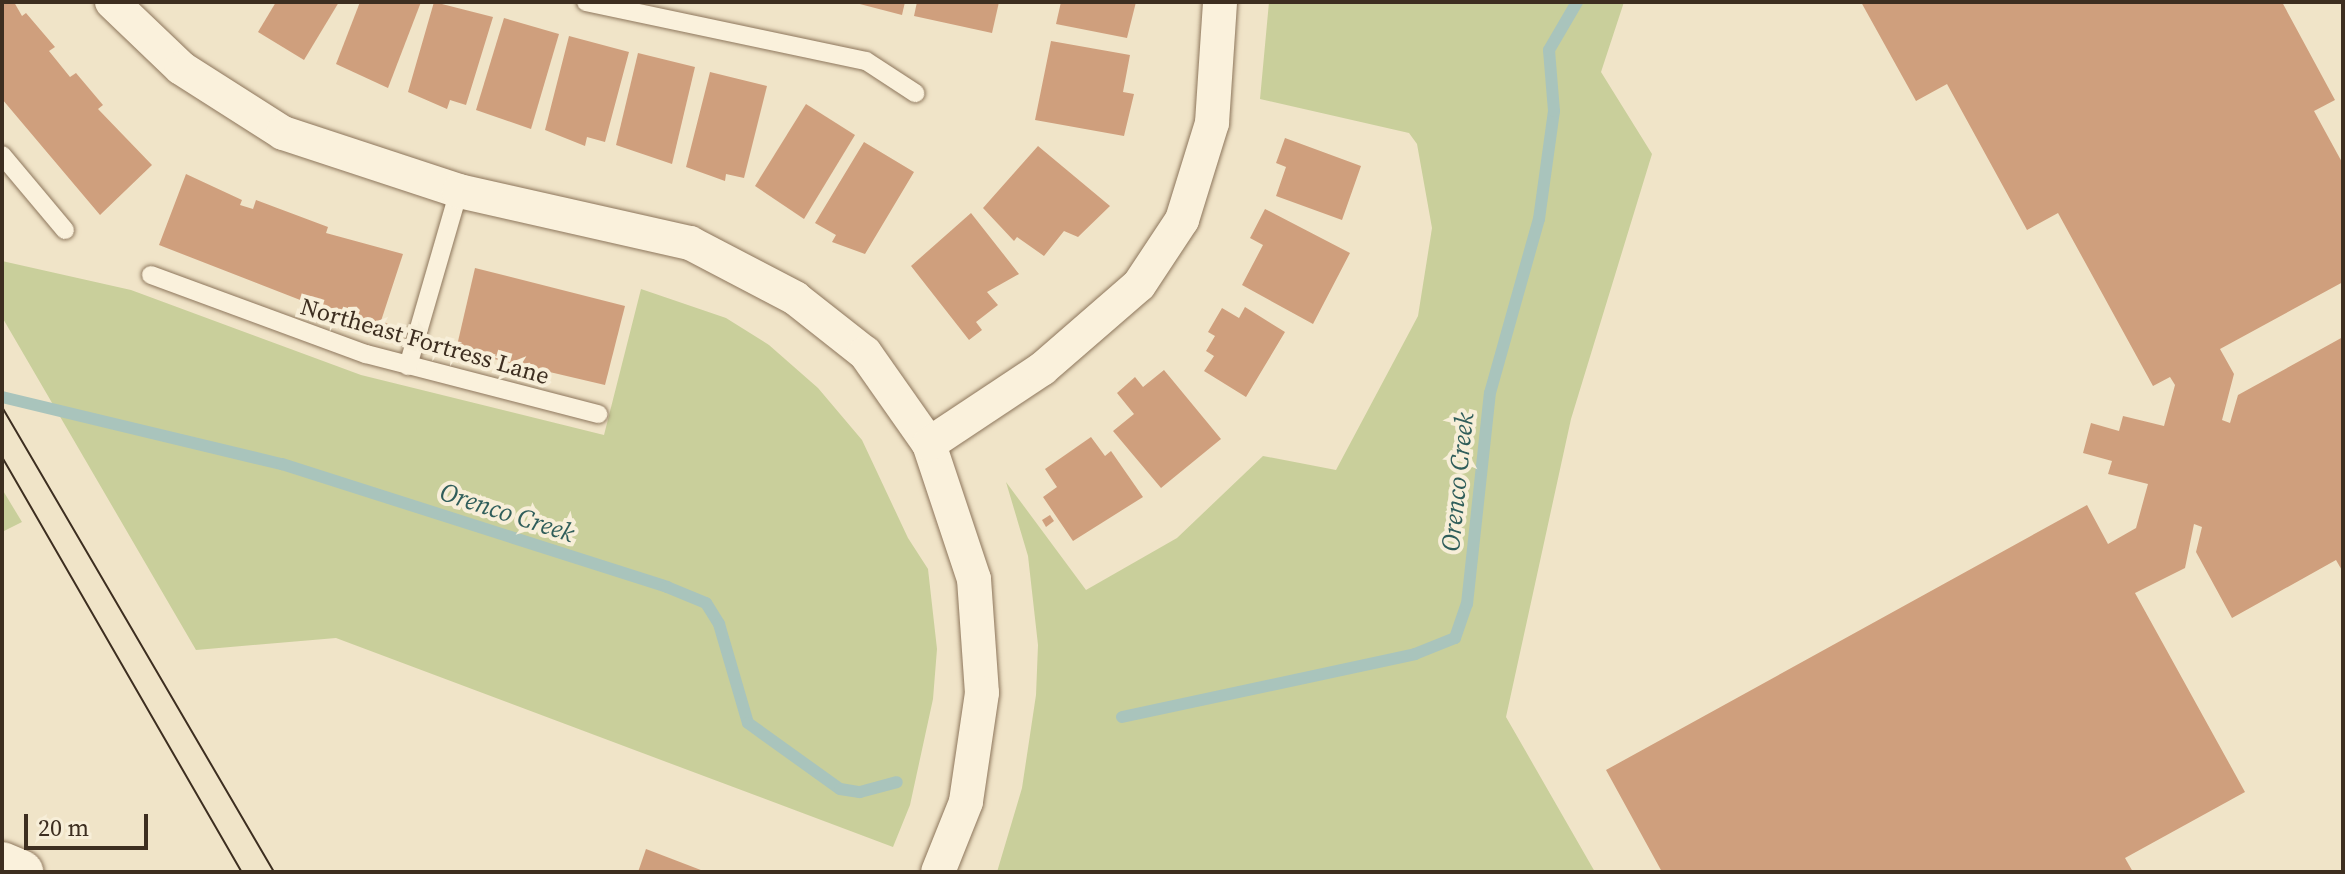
<!DOCTYPE html>
<style>
body{margin:0}
#map{position:relative;width:2345px;height:874px;overflow:hidden;background:#f0e4c8;font-family:"Source Serif 4",serif}
div>[style]{position:absolute}
[style*='--x']{left:calc(var(--x)*1px);top:calc(var(--y)*1px);width:calc(var(--w)*1px);rotate:calc(var(--a)*1deg)}
.green>*{inset:0;background:#c9cf9b}
.stream>*{height:12px;margin:-6px;padding:0 6px;transform-origin:6px;border-radius:6px;background:#a9c4bc}
.building>*{inset:0;background:#cf9f7d}
.roads{filter:drop-shadow(0 0 2px #8d765c) drop-shadow(0 0 2px #8d765c)}
.lane>*{height:18px;margin:-9px;padding:0 9px;transform-origin:9px;border-radius:9px;background:#faf1dc}
.street>*{height:34px;margin:-17px;padding:0 17px;transform-origin:17px;border-radius:17px;background:#faf1dc}
.secondary>*{height:44px;margin:-22px;padding:0 22px;transform-origin:22px;border-radius:22px;background:#faf1dc}
.tram>*{height:2px;margin:-1px;padding:0 1px;transform-origin:1px;border-radius:1px;background:#3d2e20}
span{translate:-50% -50%;white-space:nowrap;text-align:center;line-height:1.15;-webkit-text-stroke:8px #f7eed8;paint-order:stroke}
.street-label{font-size:24px;color:#3d2e20}
.water-label{font-size:26px;color:#2f5d5a;font-style:italic}
.frame{position:absolute;inset:0;border:4px solid #3d2e20;pointer-events:none}
.scale{position:absolute;left:24px;top:814px;width:124px;height:36px;box-sizing:border-box;border:4px solid #3d2e20;border-top:0;padding-left:10px;font-size:24px;line-height:28px;white-space:nowrap;color:#3d2e20;-webkit-text-stroke:6px #f7eed8;paint-order:stroke}
</style>
<div id="map">
<div class="green">
<i style="clip-path:polygon(1269px 2px,1624px 2px,1601px 72px,1652px 154px,1571px 419px,1506px 717px,1595px 872px,997px 872px,1022px 788px,1036px 695px,1038px 645px,1028px 556px,1006px 482px,1086px 590px,1177px 538px,1263px 456px,1336px 470px,1418px 316px,1432px 228px,1417px 144px,1409px 133px,1260px 99px)"></i>
<i style="clip-path:polygon(2px 261px,131px 290px,361px 375px,604px 435px,641px 289px,726px 318px,769px 345px,818px 388px,862px 440px,908px 538px,928px 569px,937px 649px,933px 699px,910px 805px,893px 847px,336px 638px,196px 650px,2px 317px)"></i>
<i style="clip-path:polygon(2px 489px,22px 522px,4px 531px,2px 531px)"></i>
</div>
<div class="stream">
<i style="--x:2;--y:397;--w:288;--a:13.5"></i>
<i style="--x:282;--y:464;--w:404;--a:17.7"></i>
<i style="--x:667;--y:587;--w:42;--a:22.3"></i>
<i style="--x:706;--y:603;--w:25;--a:58"></i>
<i style="--x:719;--y:624;--w:103;--a:73.7"></i>
<i style="--x:748;--y:723;--w:113;--a:35.7"></i>
<i style="--x:840;--y:789;--w:20;--a:9"></i>
<i style="--x:860;--y:792;--w:38;--a:-15"></i>
<i style="--x:1122;--y:717;--w:300;--a:-12.1"></i>
<i style="--x:1415;--y:654;--w:43;--a:-21.8"></i>
<i style="--x:1455;--y:638;--w:36;--a:-71"></i>
<i style="--x:1467;--y:604;--w:212;--a:-83.8"></i>
<i style="--x:1490;--y:393;--w:181;--a:-74.3"></i>
<i style="--x:1539;--y:219;--w:109;--a:-82.1"></i>
<i style="--x:1554;--y:111;--w:61;--a:-94.7"></i>
<i style="--x:1549;--y:50;--w:56;--a:-59.7"></i>
</div>
<div class="building">
<i style="clip-path:polygon(2px 2px,14px 2px,22px 16px,26px 13px,55px 47px,49px 51px,70px 77px,76px 73px,103px 105px,98px 109px,152px 165px,100px 215px,2px 99px)"></i>
<i style="clip-path:polygon(276px 2px,339px 2px,304px 60px,258px 32px)"></i>
<i style="clip-path:polygon(360px 2px,421px 2px,388px 88px,336px 64px)"></i>
<i style="clip-path:polygon(434px 2px,493px 17px,466px 105px,450px 100px,447px 109px,408px 92px)"></i>
<i style="clip-path:polygon(852px 2px,905px 2px,902px 15px)"></i>
<i style="clip-path:polygon(917px 2px,999px 2px,992px 33px,914px 16px)"></i>
<i style="clip-path:polygon(1061px 2px,1136px 2px,1127px 38px,1056px 24px)"></i>
<i style="clip-path:polygon(1861px 2px,2282px 2px,2335px 100px,2314px 111px,2343px 164px,2343px 282px,2220px 349px,2234px 374px,2222px 420px,2230px 423px,2238px 395px,2343px 337px,2343px 572px,2336px 560px,2232px 618px,2196px 552px,2202px 527px,2194px 524px,2185px 568px,2135px 593px,2245px 792px,2125px 858px,2133px 872px,1662px 872px,1606px 770px,2087px 505px,2108px 544px,2136px 528px,2148px 484px,2108px 474px,2112px 461px,2083px 453px,2091px 423px,2119px 431px,2123px 416px,2164px 426px,2175px 385px,2170px 377px,2153px 386px,2058px 213px,2027px 230px,1947px 84px,1916px 101px)"></i>
<i style="clip-path:polygon(504px 18px,559px 34px,531px 129px,476px 110px)"></i>
<i style="clip-path:polygon(569px 36px,629px 52px,605px 142px,587px 137px,585px 146px,545px 130px)"></i>
<i style="clip-path:polygon(1051px 41px,1130px 55px,1123px 92px,1134px 94px,1124px 136px,1035px 120px)"></i>
<i style="clip-path:polygon(638px 53px,695px 67px,672px 164px,616px 145px)"></i>
<i style="clip-path:polygon(710px 72px,767px 86px,744px 178px,726px 174px,725px 181px,686px 167px)"></i>
<i style="clip-path:polygon(806px 104px,855px 135px,804px 219px,755px 186px)"></i>
<i style="clip-path:polygon(1285px 138px,1361px 166px,1342px 220px,1276px 196px,1286px 167px,1276px 163px)"></i>
<i style="clip-path:polygon(864px 142px,914px 172px,865px 254px,832px 242px,836px 235px,815px 223px)"></i>
<i style="clip-path:polygon(1038px 146px,1110px 206px,1078px 237px,1064px 231px,1044px 256px,1017px 237px,1014px 241px,983px 208px)"></i>
<i style="clip-path:polygon(186px 174px,242px 200px,240px 205px,253px 209px,256px 200px,328px 227px,326px 233px,403px 254px,381px 321px,388px 324px,385px 333px,159px 245px)"></i>
<i style="clip-path:polygon(1265px 209px,1350px 253px,1313px 324px,1242px 285px,1263px 245px,1250px 238px)"></i>
<i style="clip-path:polygon(971px 213px,1019px 274px,987px 292px,998px 305px,976px 322px,982px 330px,969px 340px,911px 266px)"></i>
<i style="clip-path:polygon(475px 268px,625px 306px,605px 385px,456px 350px)"></i>
<i style="clip-path:polygon(1245px 307px,1285px 332px,1246px 397px,1204px 371px,1214px 356px,1206px 351px,1215px 336px,1208px 332px,1222px 308px,1239px 318px)"></i>
<i style="clip-path:polygon(1164px 370px,1221px 439px,1161px 488px,1113px 431px,1134px 414px,1117px 393px,1135px 377px,1143px 387px)"></i>
<i style="clip-path:polygon(1091px 437px,1105px 456px,1111px 451px,1143px 497px,1073px 541px,1043px 497px,1057px 487px,1045px 469px)"></i>
<i style="clip-path:polygon(1050px 515px,1054px 521px,1046px 527px,1042px 520px)"></i>
<i style="clip-path:polygon(646px 849px,706px 872px,638px 872px)"></i>
</div>
<div class="roads">
<div class="lane">
<i style="--x:586;--y:2;--w:286;--a:11.9"></i>
<i style="--x:866;--y:61;--w:59;--a:33.1"></i>
<i style="--x:2;--y:155;--w:98;--a:50"></i>
<i style="--x:151;--y:275;--w:229;--a:20.2"></i>
<i style="--x:366;--y:354;--w:240;--a:14.5"></i>
<i style="--x:408;--y:366;--w:182;--a:-73.8"></i>
</div>
<div class="street">
<i style="--x:112;--y:2;--w:95;--a:43.7"></i>
<i style="--x:181;--y:68;--w:121;--a:32.5"></i>
<i style="--x:283;--y:133;--w:185;--a:18.2"></i>
<i style="--x:459;--y:191;--w:237;--a:12.7"></i>
<i style="--x:690;--y:243;--w:119;--a:27.6"></i>
<i style="--x:795;--y:298;--w:89;--a:38.2"></i>
<i style="--x:865;--y:353;--w:111;--a:54.9"></i>
<i style="--x:929;--y:444;--w:142;--a:71.6"></i>
<i style="--x:974;--y:579;--w:114;--a:86"></i>
<i style="--x:982;--y:693;--w:110;--a:98.4"></i>
<i style="--x:966;--y:802;--w:75;--a:111.8"></i>
<i style="--x:929;--y:444;--w:136;--a:-33.6"></i>
<i style="--x:1042;--y:369;--w:128;--a:-40.9"></i>
<i style="--x:1139;--y:285;--w:78;--a:-56.5"></i>
<i style="--x:1182;--y:220;--w:102;--a:-72.8"></i>
<i style="--x:1212;--y:123;--w:121;--a:-86.2"></i>
</div>
<div class="secondary">
<i style="--x:2;--y:864;--w:21;--a:23"></i>
</div>
</div>
<div class="tram">
<i style="--x:2;--y:407;--w:539;--a:59.67"></i>
<i style="--x:2;--y:457;--w:479;--a:60"></i>
</div>
<div class="street-label">
<span style="left:425px;top:341px;rotate:16deg">Northeast Fortress Lane</span>
</div>
<div class="water-label">
<span style="left:1458px;top:482px;rotate:-84deg">Orenco Creek</span>
<span style="left:507px;top:513px;rotate:18deg">Orenco Creek</span>
</div>
<div class="frame"></div>
<div class="scale">20 m</div>
</div>
